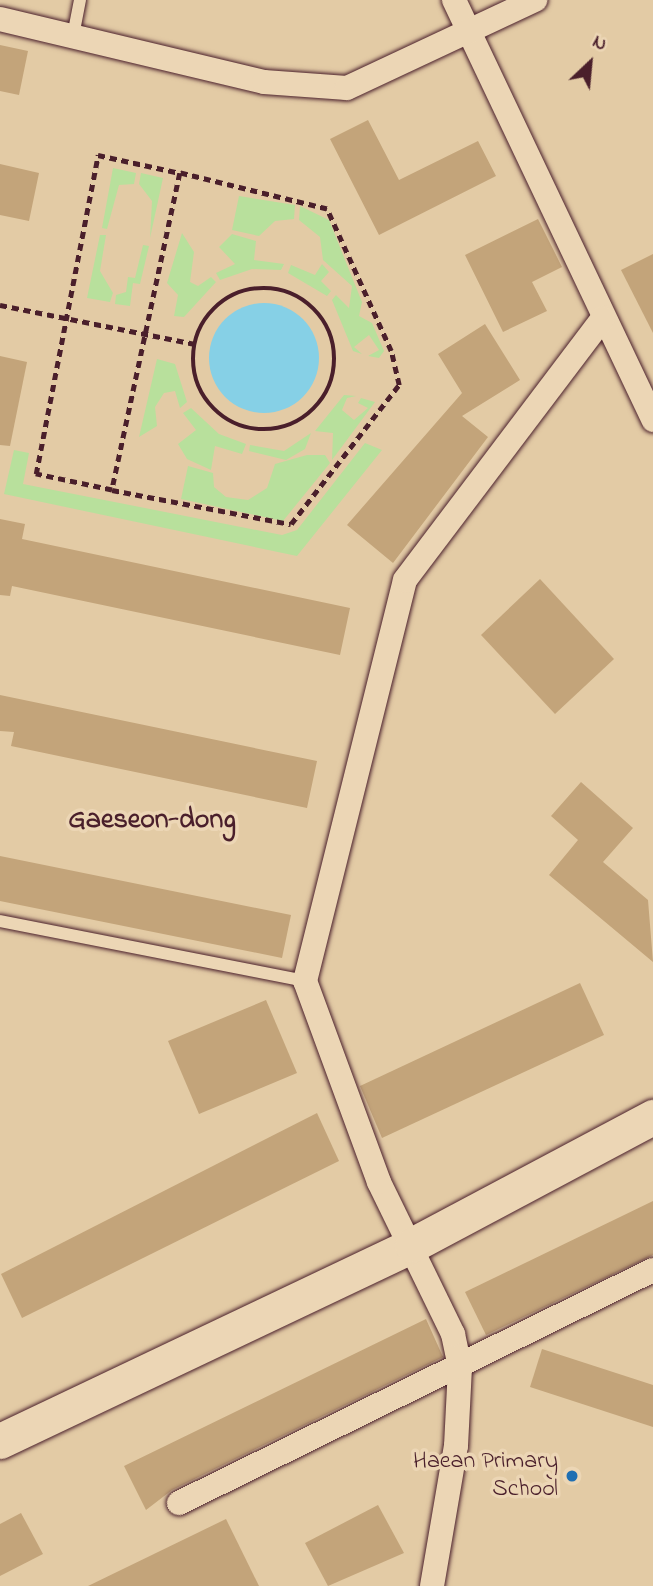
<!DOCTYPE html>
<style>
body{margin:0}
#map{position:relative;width:653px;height:1586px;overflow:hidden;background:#e3cba5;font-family:"Indie Flower",sans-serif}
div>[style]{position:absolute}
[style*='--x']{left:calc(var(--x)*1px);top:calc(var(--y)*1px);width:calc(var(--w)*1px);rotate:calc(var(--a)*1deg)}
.green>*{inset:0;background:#b8e09c}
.water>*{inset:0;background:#86d0e6}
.round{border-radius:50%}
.building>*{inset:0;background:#c3a47a}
.path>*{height:4.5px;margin-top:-2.25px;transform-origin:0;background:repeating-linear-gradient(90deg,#4a1f2b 0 7px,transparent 0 12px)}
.path>.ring{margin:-2.25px;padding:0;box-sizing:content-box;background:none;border:4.5px solid #4a1f2b;border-radius:50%}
.roads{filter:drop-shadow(0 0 2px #4a1f2b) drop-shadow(0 0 2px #4a1f2b)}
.service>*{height:12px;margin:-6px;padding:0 6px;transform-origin:6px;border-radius:6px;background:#ecd6b5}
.minor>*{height:24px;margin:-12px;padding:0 12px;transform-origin:12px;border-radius:12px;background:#ecd6b5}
.secondary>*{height:35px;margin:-17.5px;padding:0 17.5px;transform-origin:17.5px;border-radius:17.5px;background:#ecd6b5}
.dots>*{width:19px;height:19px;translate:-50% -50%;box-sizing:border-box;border:4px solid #ecd6b5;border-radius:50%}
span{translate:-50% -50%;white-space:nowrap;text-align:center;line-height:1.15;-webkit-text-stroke:7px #ecd6b5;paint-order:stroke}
.poi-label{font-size:24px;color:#4a1f2b}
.right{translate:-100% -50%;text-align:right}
.quarter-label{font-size:28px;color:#4a1f2b;font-weight:700}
.north{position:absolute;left:555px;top:28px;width:70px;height:70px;-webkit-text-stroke:5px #ecd6b5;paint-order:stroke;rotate:26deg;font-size:19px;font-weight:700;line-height:28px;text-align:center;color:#4a1f2b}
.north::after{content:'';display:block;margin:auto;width:24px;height:32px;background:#4a1f2b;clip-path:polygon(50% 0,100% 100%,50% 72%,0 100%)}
</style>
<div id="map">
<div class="green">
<i style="clip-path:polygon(113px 168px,136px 173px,134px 184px,119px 185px,107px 229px,102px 228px)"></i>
<i style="clip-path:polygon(141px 173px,163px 178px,150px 238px,152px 201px,139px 184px)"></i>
<i style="clip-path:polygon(239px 196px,295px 205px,294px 219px,275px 221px,259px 236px,232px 230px)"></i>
<i style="clip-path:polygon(300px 206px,329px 220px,362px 302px,359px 316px,372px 323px,384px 351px,379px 358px,368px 356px,379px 350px,369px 335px,354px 347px,362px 354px,353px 351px,332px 300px,336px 295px,349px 308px,352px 286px,323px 260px,320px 237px,299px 220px)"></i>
<i style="clip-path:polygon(182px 233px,194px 252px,190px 282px,198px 286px,211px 277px,216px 282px,184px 317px,174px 316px,178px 295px,167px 283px)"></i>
<i style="clip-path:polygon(232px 234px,256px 241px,254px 260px,284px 264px,281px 270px,252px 269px,220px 280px,216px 273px,235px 264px,219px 247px)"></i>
<i style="clip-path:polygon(100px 235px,106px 235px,100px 271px,113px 293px,110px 302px,87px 298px)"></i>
<i style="clip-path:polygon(143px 245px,149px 246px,140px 284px,133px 283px,130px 306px,115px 304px,116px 295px,126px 292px,128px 277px,135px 278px)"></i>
<i style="clip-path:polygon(322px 264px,329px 272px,321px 281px,331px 291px,327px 296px,288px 273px,291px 265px,315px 275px)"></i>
<i style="clip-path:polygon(157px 359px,175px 364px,187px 402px,180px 408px,175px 391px,164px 393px,155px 407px,157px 426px,139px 437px)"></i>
<i style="clip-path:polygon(344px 395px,356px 396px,347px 398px,342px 410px,354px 420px,368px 408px,358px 403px,361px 398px,375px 402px,332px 460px,333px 433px,315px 431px)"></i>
<i style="clip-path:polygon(191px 408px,219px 434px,246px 444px,242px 454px,215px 446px,211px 470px,187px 459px,178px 444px,196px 430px,183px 413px)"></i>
<i style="clip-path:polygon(311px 433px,305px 449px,286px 460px,249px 451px,250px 445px,284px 451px)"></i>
<i style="clip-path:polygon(365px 443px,382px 450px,297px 556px,4px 494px,14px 450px,29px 453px,23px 484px,282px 535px,297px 530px)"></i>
<i style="clip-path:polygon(307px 455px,325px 455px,330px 463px,283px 521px,181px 499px,188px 466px,213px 473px,214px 487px,226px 497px,248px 500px,267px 488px,275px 464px)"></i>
</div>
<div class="water">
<i class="round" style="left:209px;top:303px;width:110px;height:110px"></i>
</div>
<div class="building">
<i style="clip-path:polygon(0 45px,28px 51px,19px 95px,0 91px)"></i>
<i style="clip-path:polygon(368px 120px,399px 180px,478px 141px,496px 176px,379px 235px,330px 139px)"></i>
<i style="clip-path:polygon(0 164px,39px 173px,29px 221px,0 215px)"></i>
<i style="clip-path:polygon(538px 219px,562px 267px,532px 282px,547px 311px,503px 332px,465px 255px)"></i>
<i style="clip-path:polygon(653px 254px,653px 333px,621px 270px)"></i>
<i style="clip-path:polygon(485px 324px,520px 380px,462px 416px,488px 437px,393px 563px,347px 525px,462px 393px,438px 354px)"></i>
<i style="clip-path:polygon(0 356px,27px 362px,10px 446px,0 445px)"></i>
<i style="clip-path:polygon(0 519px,25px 524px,22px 539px,350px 608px,340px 655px,12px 586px,10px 596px,0 595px)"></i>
<i style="clip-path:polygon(540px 579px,614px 659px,555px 714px,481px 635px)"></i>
<i style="clip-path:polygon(0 695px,317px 761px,307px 808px,11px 746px,14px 732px,0 731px)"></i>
<i style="clip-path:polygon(581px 782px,633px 828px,603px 862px,648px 900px,653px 962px,549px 875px,578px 840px,551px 816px)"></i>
<i style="clip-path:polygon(0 856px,291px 915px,282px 958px,0 901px)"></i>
<i style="clip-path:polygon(580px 983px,604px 1035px,382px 1138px,360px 1086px)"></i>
<i style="clip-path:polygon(266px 1000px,297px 1073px,199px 1114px,168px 1041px)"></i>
<i style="clip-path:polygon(317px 1113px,339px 1161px,22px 1318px,1px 1274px)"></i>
<i style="clip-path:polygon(653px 1201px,653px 1255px,486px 1335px,465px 1292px)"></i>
<i style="clip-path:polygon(426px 1319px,443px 1357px,172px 1490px,146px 1510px,124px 1466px)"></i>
<i style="clip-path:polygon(542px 1349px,653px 1385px,653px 1427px,530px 1387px)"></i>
<i style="clip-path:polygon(378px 1505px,404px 1553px,328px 1586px,305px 1543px)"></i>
<i style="clip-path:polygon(21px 1513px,43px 1554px,0 1576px,0 1524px)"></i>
<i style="clip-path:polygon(226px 1519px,259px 1586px,88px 1586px)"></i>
</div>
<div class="path">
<i style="--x:98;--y:155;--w:84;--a:12.4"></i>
<i style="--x:180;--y:173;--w:324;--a:102.1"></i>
<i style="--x:112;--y:490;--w:78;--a:-168.1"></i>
<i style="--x:36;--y:474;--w:325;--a:-79"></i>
<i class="ring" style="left:193px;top:288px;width:137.5px;height:137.5px"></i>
<i style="--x:0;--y:305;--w:199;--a:11.3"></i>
<i style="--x:112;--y:490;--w:182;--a:10.8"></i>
<i style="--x:291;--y:524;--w:176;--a:-52.2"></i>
<i style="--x:399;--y:385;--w:35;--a:-103"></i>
<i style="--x:391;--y:351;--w:156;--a:-114.3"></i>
<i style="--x:327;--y:209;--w:151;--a:-166.2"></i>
</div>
<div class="roads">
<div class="service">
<i style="--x:73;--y:36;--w:37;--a:-79"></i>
<i style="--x:0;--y:921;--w:311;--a:11.1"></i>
</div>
<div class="minor">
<i style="--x:454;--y:0;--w:465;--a:64.6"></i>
<i style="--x:0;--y:19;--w:271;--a:13.4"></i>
<i style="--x:264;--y:82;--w:83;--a:4.1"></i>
<i style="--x:347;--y:88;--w:208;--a:-25.1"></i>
<i style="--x:179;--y:1503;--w:528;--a:-26.18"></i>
<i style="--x:432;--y:1586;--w:142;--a:-80.3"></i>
<i style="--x:456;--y:1446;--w:79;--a:-87.1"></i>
<i style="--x:460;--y:1367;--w:34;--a:-102"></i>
<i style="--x:453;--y:1334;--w:169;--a:-116"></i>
<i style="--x:379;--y:1182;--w:214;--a:-110.2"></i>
<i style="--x:305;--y:981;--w:413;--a:-76"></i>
<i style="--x:405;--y:580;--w:328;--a:-52.9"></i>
</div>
<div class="secondary">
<i style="--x:0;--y:1441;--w:456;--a:-25.4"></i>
<i style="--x:412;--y:1245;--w:273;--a:-28"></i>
</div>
</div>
<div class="dots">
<i style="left:572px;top:1476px;background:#1f6fb2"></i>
</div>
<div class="poi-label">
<span class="right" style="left:558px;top:1476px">Haean Primary<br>School</span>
</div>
<div class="quarter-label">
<span style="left:152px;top:821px">Gaeseon-dong</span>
</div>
<div class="north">N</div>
</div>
